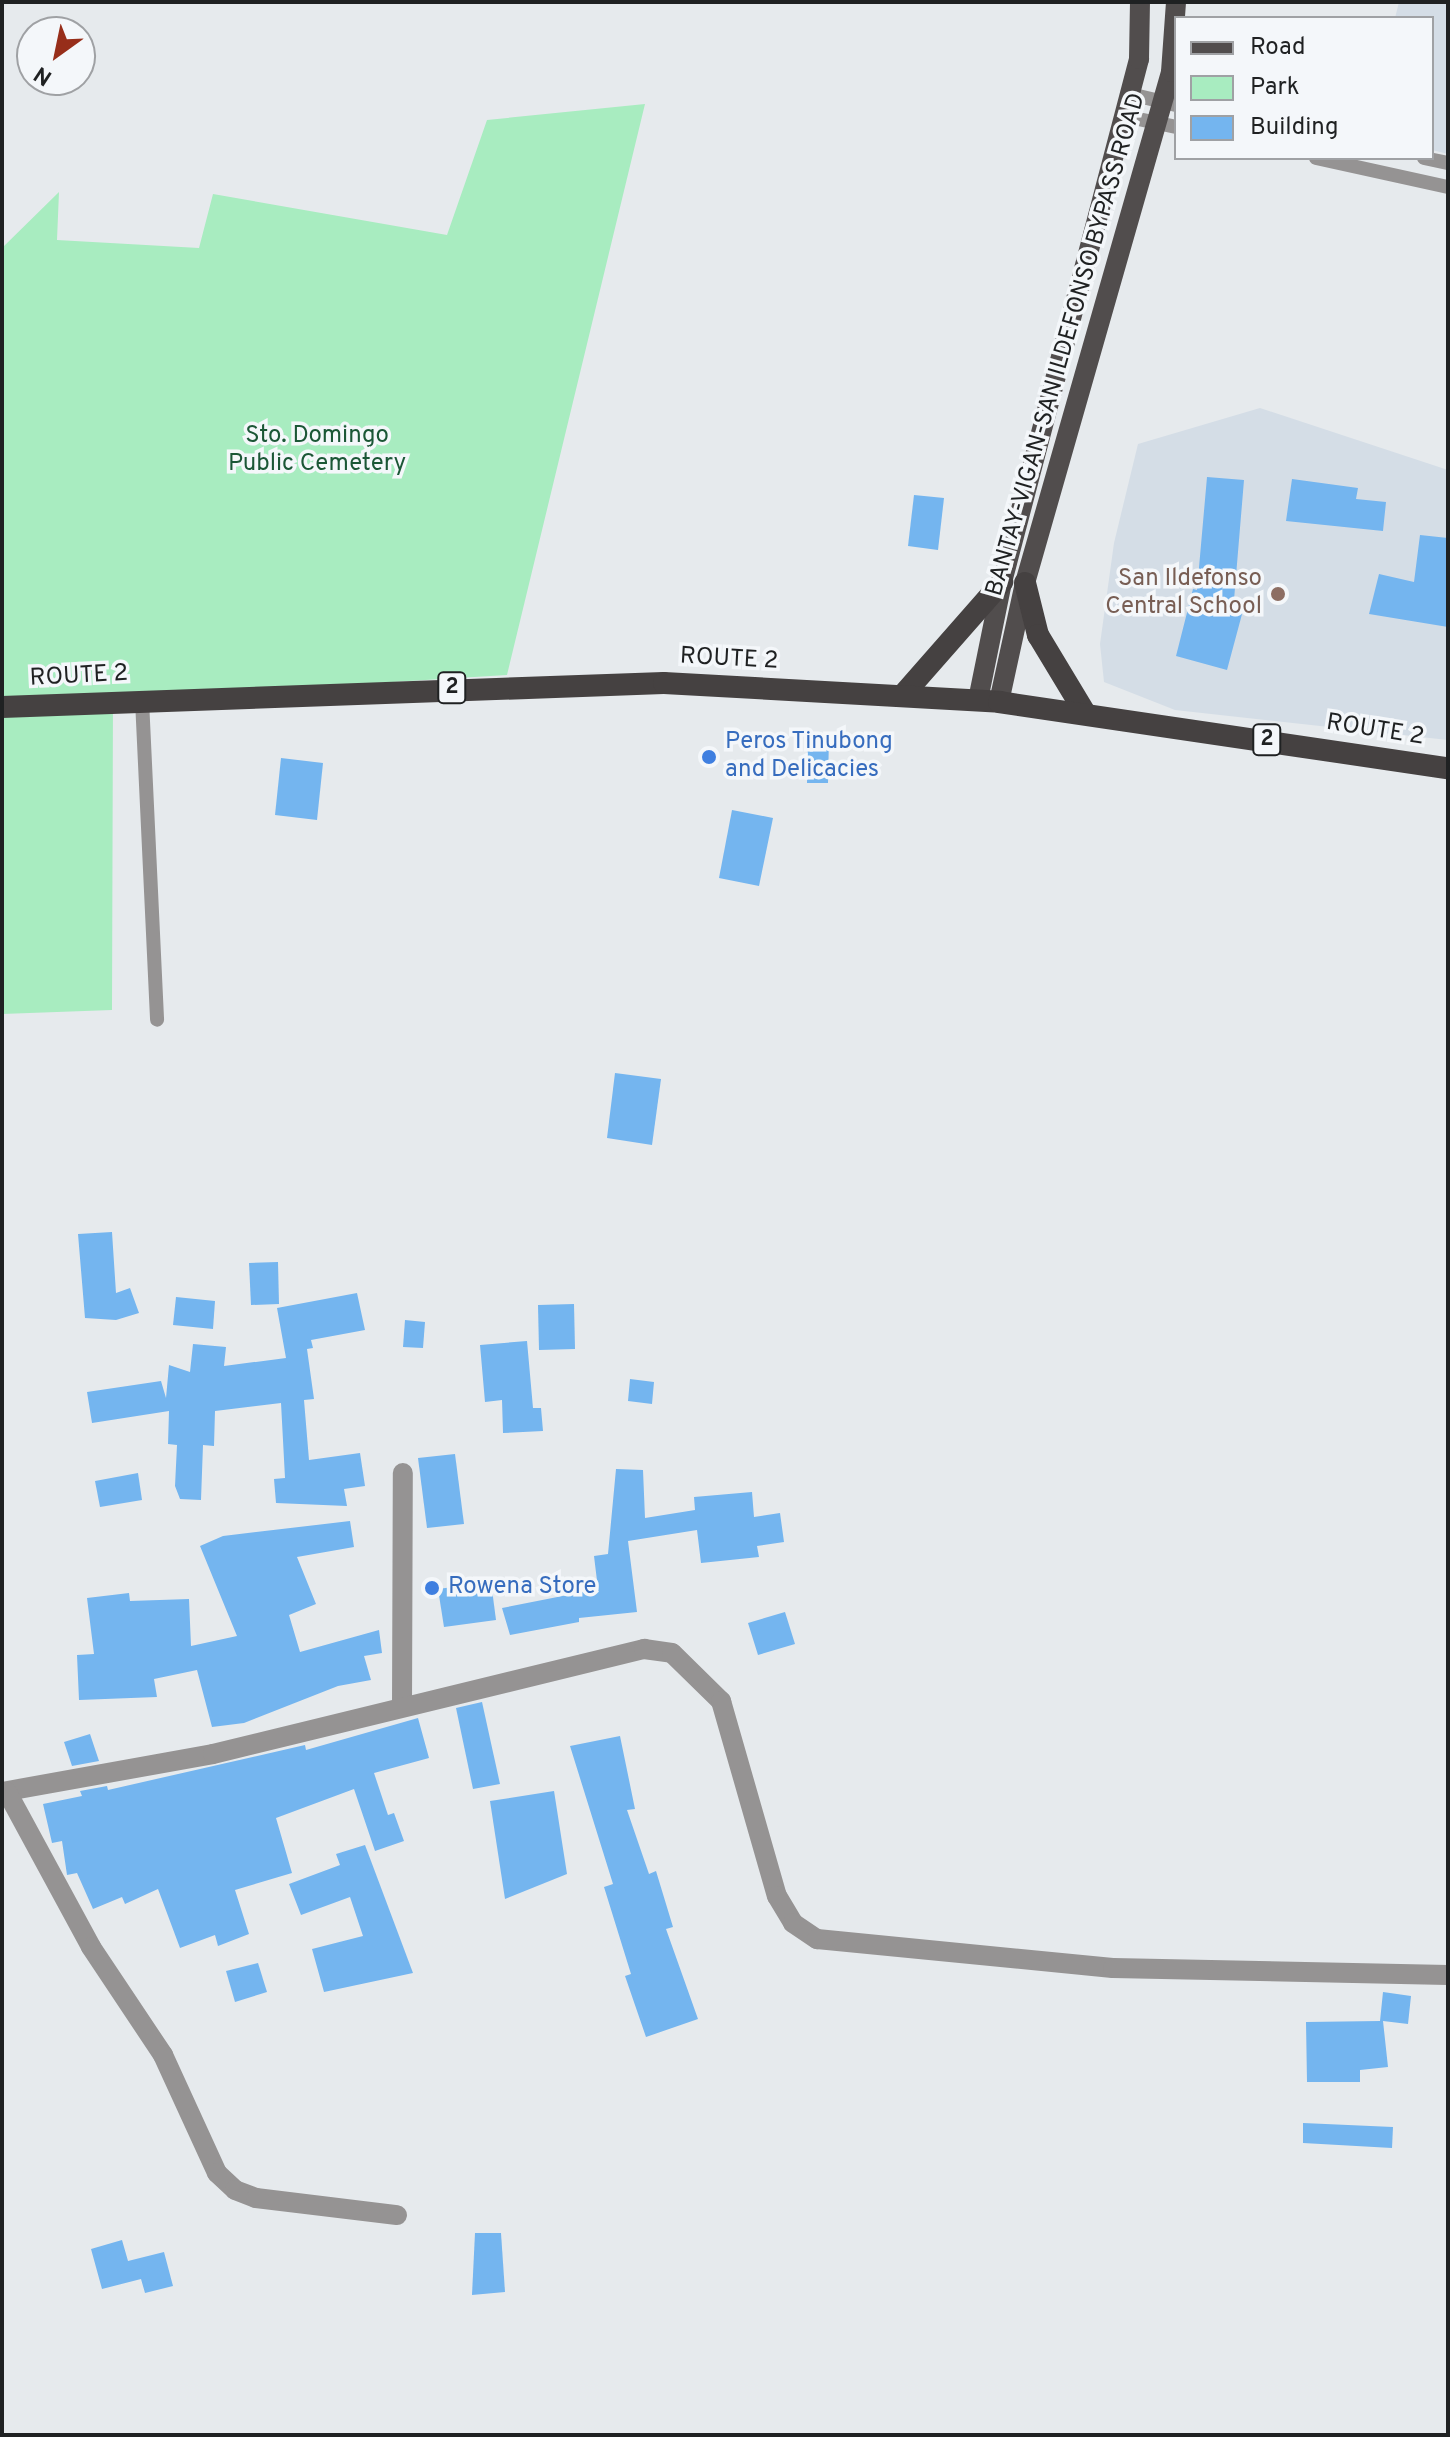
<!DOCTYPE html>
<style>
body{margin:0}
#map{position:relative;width:1450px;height:2437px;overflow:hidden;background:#e6eaed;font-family:Overpass,sans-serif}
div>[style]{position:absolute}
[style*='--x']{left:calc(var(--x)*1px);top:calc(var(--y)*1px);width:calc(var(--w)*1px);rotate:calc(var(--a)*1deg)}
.built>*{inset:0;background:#d4dde6}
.green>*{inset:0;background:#a8ecc0}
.building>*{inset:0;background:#74b5ef}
.service>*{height:14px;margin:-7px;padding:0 7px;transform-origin:7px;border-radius:7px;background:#959393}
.minor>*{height:20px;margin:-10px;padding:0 10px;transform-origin:10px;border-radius:10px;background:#959393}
.primary>*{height:20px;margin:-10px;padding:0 10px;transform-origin:10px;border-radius:10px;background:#514d4d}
.trunk>*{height:22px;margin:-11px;padding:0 11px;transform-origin:11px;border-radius:11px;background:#454141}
.dots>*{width:22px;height:22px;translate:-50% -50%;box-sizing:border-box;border:4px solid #f4f7fa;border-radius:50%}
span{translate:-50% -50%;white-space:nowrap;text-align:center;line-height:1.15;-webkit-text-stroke:7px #f4f7fa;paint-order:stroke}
.shield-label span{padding:2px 6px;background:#f4f7fa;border:2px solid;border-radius:6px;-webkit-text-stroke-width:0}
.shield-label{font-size:22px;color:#1f2122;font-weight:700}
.street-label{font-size:24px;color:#1f2122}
.park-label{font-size:24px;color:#1b5736}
.education-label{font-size:24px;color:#785e54}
.right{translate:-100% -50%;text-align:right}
.shop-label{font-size:24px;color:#366cbe}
.left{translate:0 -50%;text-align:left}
.frame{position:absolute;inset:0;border:4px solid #1f2122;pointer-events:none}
.legend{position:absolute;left:1174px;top:16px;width:260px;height:144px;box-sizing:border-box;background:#f4f7fa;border:2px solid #9fa1a4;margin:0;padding:10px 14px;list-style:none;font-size:24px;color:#1f2122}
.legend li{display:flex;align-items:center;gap:16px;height:40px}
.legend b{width:40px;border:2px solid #9fa1a4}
.north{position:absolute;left:16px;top:16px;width:80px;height:80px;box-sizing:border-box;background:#f4f7fa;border:2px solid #9fa1a4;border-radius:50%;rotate:213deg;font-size:22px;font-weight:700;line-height:32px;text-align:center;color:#1f2122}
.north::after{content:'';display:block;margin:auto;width:28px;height:36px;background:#972e1a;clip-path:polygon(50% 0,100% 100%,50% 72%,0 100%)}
</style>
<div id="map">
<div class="built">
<i style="clip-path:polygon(1399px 2px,1448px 2px,1448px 154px,1432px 150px,1432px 18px,1395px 18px)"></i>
<i style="clip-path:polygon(1260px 408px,1448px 470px,1448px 740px,1175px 710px,1104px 682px,1100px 644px,1114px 543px,1138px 444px)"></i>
</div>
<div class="green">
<i style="clip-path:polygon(645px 104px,507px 675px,113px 699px,112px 1010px,2px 1014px,2px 248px,59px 192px,57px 240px,199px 248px,213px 194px,447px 235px,487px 120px)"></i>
</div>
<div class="building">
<i style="clip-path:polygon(1207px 477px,1244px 480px,1234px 600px,1245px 603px,1227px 670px,1176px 656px,1193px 589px,1197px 590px)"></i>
<i style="clip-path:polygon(1292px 479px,1358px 488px,1356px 499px,1386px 502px,1383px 531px,1286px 521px)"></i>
<i style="clip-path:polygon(914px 495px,944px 498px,938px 550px,908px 546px)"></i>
<i style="clip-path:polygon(1420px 535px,1448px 538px,1448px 627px,1369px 614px,1379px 574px,1414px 582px)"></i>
<i style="clip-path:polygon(808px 737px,829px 737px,828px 783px,807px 783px)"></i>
<i style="clip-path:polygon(281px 758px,323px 763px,317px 820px,275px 815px)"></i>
<i style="clip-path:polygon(732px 810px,773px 818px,759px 886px,719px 878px)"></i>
<i style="clip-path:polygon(615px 1073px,661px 1079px,652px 1145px,607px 1138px)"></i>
<i style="clip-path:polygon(112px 1232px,116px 1293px,130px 1288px,139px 1313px,116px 1320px,85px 1318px,78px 1234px)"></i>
<i style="clip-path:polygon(278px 1262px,279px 1304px,251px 1305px,249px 1263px)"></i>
<i style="clip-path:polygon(357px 1293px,365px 1330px,311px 1340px,313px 1348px,307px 1349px,314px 1399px,304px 1400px,309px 1460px,360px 1453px,365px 1486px,344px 1489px,347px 1506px,276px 1503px,274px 1479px,285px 1478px,281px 1403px,215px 1411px,214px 1446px,203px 1445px,201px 1500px,180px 1499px,175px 1486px,177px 1445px,168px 1444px,169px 1411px,92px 1423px,87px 1392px,161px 1381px,166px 1398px,169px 1365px,190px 1372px,193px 1344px,226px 1347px,224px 1366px,286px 1358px,277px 1308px)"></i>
<i style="clip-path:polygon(176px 1297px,215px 1301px,213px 1329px,173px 1325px)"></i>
<i style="clip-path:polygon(574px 1304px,575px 1349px,539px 1350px,538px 1305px)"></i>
<i style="clip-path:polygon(405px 1320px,425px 1322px,423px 1348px,403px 1347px)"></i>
<i style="clip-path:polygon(527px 1341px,533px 1408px,541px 1408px,543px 1431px,503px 1433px,502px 1400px,485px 1402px,480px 1345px)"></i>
<i style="clip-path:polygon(630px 1379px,654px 1382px,652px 1404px,628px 1401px)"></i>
<i style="clip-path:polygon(455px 1454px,464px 1524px,427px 1528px,418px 1458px)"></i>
<i style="clip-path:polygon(616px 1469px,643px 1470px,645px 1518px,695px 1510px,694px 1497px,752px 1492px,754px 1517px,780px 1513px,784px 1542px,757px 1546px,759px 1557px,701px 1563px,697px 1530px,628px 1541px,637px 1612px,579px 1618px,579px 1622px,510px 1635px,502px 1608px,598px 1589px,594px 1556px,608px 1554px)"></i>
<i style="clip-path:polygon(138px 1473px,142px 1500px,100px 1507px,95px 1481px)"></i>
<i style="clip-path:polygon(350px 1521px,354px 1547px,297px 1557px,316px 1604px,289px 1615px,300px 1652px,379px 1630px,382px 1653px,364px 1656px,371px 1680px,338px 1686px,244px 1723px,212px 1727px,197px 1670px,154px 1679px,157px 1697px,79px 1700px,77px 1655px,94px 1654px,87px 1598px,129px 1593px,130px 1601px,189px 1599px,191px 1646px,237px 1636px,200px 1546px,223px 1536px)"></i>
<i style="clip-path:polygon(491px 1582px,496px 1620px,444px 1627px,438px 1589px)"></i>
<i style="clip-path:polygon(785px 1612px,795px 1644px,758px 1655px,748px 1623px)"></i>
<i style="clip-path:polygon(482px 1702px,500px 1784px,473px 1789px,456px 1708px)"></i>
<i style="clip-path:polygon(418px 1718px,429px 1758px,374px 1773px,388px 1815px,394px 1813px,404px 1841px,375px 1851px,354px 1789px,276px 1818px,292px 1873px,235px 1890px,249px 1934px,218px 1946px,215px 1935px,180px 1948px,158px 1889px,125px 1904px,122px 1897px,93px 1909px,77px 1873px,67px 1875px,62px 1841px,52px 1843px,43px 1804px,82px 1796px,80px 1791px,107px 1786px,108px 1790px,305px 1745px,306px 1750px)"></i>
<i style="clip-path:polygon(90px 1734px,99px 1761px,72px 1766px,64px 1742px)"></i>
<i style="clip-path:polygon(620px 1736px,635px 1809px,627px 1810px,649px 1874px,656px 1871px,673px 1927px,666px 1929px,698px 2019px,646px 2037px,625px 1976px,631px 1974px,604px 1887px,613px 1884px,570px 1746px)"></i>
<i style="clip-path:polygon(554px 1791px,567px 1874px,505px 1899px,490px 1801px)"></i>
<i style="clip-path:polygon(365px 1845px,413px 1973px,324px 1992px,312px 1949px,363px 1936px,350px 1897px,301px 1915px,289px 1884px,340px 1865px,336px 1854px)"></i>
<i style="clip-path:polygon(258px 1963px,267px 1992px,235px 2002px,226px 1971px)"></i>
<i style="clip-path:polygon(1383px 1992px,1411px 1996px,1408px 2024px,1383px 2021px,1388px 2067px,1360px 2070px,1360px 2082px,1307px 2082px,1306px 2022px,1380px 2021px)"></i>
<i style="clip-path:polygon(1303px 2123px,1393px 2127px,1392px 2148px,1303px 2143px)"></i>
<i style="clip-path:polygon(475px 2233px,501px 2233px,505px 2292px,472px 2295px)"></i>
<i style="clip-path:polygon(122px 2240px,128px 2261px,164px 2252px,173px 2286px,145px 2293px,141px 2279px,102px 2289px,91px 2249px)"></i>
</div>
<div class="service">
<i style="--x:1130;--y:94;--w:47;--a:13.4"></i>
<i style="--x:1124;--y:116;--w:53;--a:11.9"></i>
<i style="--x:1316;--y:158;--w:135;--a:12.4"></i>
<i style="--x:1424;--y:158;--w:25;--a:12"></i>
<i style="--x:142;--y:700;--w:320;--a:87.3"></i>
</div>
<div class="minor">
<i style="--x:402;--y:1707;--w:234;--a:-89.8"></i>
<i style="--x:2;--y:1792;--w:214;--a:-10.2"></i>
<i style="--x:213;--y:1754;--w:444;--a:-13.7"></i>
<i style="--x:644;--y:1649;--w:28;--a:8"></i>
<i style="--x:672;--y:1653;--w:69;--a:44.4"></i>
<i style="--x:721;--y:1701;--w:203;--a:74"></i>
<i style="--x:777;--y:1896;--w:31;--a:59"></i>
<i style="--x:793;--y:1923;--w:29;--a:34"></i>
<i style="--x:817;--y:1939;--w:297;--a:5.6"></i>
<i style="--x:1113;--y:1968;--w:335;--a:1.2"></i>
<i style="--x:7;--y:1792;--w:176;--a:61.5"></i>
<i style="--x:91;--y:1947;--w:130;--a:56.3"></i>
<i style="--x:163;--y:2055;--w:130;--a:65.4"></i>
<i style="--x:217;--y:2173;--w:25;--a:43"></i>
<i style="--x:235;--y:2190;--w:22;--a:21"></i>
<i style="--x:256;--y:2198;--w:142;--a:6.9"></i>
</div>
<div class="primary">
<i style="--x:978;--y:700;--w:120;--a:-78.5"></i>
<i style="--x:1002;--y:582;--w:541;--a:-75.32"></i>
<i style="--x:1139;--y:59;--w:57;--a:-89"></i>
<i style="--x:999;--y:702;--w:122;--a:-77.7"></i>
<i style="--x:1025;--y:583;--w:531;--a:-74.05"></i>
<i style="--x:1171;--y:72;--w:70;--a:-85.9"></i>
</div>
<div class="trunk">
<i style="--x:1025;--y:583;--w:54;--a:76"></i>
<i style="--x:1038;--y:635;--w:91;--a:58.9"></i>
<i style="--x:902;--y:696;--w:152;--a:-48.7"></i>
<i style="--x:2;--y:707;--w:662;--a:-2.08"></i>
<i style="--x:664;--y:683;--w:336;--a:3.2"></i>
<i style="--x:999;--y:702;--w:454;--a:8.4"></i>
</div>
<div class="dots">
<i style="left:1278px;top:594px;background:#8d6e63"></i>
<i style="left:709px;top:757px;background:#3f7fe0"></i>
<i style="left:432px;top:1588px;background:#3f7fe0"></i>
</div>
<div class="shield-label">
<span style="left:452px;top:688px">2</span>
<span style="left:1267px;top:740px">2</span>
</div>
<div class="street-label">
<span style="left:1067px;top:345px;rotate:-74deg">BANTAY-VIGAN-SAN ILDEFONSO BYPASS ROAD</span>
<span style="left:729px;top:660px;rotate:3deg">ROUTE 2</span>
<span style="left:79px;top:677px;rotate:-3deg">ROUTE 2</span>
<span style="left:1375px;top:731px;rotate:9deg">ROUTE 2</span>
</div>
<div class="park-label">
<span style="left:317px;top:451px">Sto. Domingo<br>Public Cemetery</span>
</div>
<div class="education-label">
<span class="right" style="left:1262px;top:594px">San Ildefonso<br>Central School</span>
</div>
<div class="shop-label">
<span class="left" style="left:725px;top:757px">Peros Tinubong<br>and Delicacies</span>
<span class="left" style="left:448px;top:1588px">Rowena Store</span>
</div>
<div class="frame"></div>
<ul class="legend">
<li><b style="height:10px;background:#514d4d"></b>Road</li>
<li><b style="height:22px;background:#a8ecc0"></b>Park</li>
<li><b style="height:22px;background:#74b5ef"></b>Building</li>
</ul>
<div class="north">N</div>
</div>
